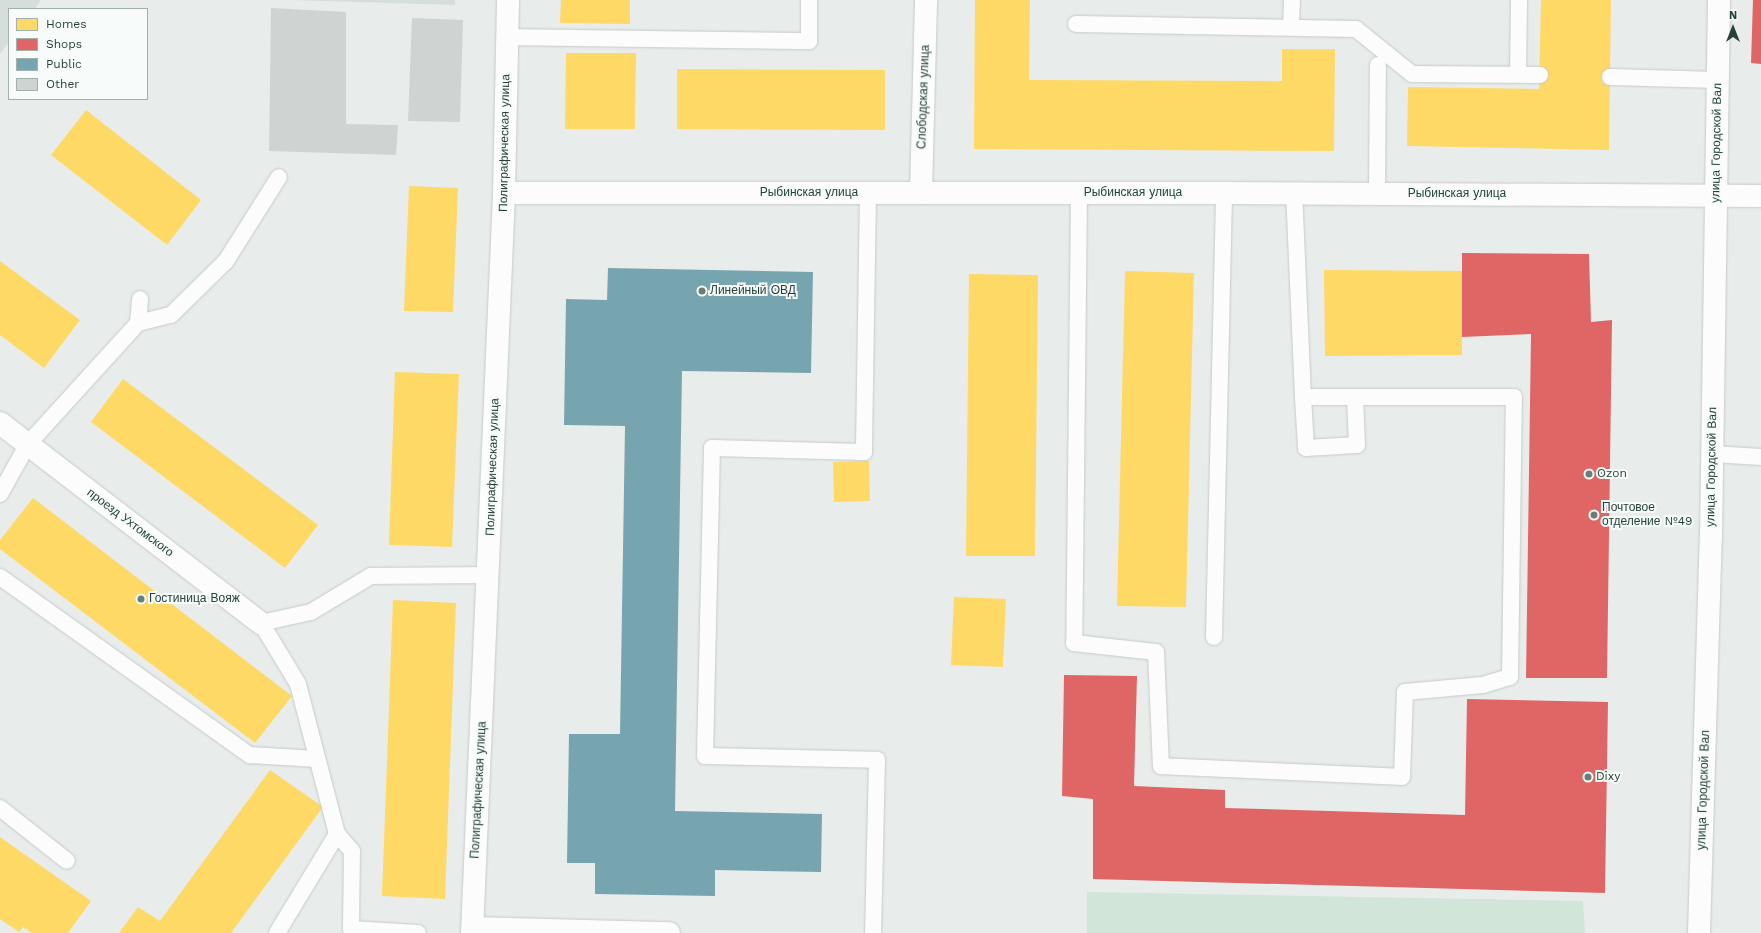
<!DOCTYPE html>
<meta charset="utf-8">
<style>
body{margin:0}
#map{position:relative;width:1761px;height:933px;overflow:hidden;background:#e8edeb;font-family:"Work Sans",sans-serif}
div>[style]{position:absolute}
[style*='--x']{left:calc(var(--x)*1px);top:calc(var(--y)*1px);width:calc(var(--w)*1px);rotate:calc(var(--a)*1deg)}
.built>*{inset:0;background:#d6dedb}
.green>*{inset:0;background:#d1e6d8}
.homes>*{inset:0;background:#ffd966}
.shops>*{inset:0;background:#e06666}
.public>*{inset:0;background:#76a5af}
.building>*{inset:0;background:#cfd4d2}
.roads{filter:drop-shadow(0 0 1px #c5cac8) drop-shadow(0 0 1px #c5cac8)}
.lane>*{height:16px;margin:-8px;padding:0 8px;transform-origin:8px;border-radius:8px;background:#fcfcfc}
.street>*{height:22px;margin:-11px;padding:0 11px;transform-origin:11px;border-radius:11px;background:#fcfcfc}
.secondary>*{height:22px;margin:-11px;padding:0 11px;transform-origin:11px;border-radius:11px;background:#fcfcfc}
.dots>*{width:11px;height:11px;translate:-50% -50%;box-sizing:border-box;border:2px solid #f7fbf9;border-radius:50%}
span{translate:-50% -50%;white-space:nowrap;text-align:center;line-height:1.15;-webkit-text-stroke:4px #f7fbf9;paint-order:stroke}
.street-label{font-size:12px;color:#24423a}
.poi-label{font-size:12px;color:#24423a}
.left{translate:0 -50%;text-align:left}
.legend{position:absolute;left:8px;top:8px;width:140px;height:92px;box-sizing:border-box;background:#f7fbf9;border:1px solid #a3b1ad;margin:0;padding:5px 7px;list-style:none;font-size:12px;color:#24423a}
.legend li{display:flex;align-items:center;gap:8px;height:20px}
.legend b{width:20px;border:1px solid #a3b1ad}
.north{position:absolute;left:1713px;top:8px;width:40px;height:40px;-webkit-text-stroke:3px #f7fbf9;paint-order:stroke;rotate:0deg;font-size:11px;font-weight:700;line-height:16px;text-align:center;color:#24423a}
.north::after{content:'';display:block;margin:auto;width:14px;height:18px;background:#24423a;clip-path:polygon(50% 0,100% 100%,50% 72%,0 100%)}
</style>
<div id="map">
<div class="built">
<i style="clip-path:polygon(0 0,41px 0,35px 9px,9px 9px,9px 42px,0 54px)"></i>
<i style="clip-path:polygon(292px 0,455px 0,455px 5px)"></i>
</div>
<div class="green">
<i style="clip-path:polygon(1087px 892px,1583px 901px,1585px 933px,1087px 933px)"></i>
</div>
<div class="homes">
<i style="clip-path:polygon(561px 0,630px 0,630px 24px,560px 23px)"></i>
<i style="clip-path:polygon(975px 0,1030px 0,1029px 80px,1282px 81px,1282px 49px,1335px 49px,1334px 151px,974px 149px)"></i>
<i style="clip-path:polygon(1541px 0,1611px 0,1609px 150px,1407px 146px,1408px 87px,1539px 89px)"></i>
<i style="clip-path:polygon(566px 53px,636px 53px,635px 129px,565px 129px)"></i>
<i style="clip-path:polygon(677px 69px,885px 70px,885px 130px,677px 129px)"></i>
<i style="clip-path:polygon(86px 110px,201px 200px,167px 245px,51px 155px)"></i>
<i style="clip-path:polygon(409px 186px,458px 188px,453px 312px,404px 311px)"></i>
<i style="clip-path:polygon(0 261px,80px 320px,44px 368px,0 335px)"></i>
<i style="clip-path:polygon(1324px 270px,1462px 271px,1462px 355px,1325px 356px)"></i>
<i style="clip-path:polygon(1125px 271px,1194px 273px,1186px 607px,1117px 606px)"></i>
<i style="clip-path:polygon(969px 274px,1038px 275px,1035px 556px,966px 556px)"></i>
<i style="clip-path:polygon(395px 372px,459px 374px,452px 547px,389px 545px)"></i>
<i style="clip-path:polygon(123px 379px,318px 525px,285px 568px,91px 422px)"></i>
<i style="clip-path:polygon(869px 461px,870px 501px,834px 502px,833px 462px)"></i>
<i style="clip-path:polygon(33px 498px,292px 696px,255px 743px,0 549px,0 540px)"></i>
<i style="clip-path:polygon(954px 597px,1006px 599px,1003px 667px,951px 665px)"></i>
<i style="clip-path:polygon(393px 600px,456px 603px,445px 899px,382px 896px)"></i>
<i style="clip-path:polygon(270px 770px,323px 807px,231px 933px,119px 933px,138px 907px,160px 921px)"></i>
<i style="clip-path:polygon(0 837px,91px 901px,68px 933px,32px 933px,23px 927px,19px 932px,0 919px)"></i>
</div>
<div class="shops">
<i style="clip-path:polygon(1753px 0,1761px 0,1761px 64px,1751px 63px)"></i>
<i style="clip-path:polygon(1462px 253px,1589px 254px,1591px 322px,1612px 320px,1607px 678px,1526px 678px,1531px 334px,1462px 337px)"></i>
<i style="clip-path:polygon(1064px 675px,1137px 676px,1134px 786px,1225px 790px,1225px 808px,1465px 815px,1467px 699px,1608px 702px,1605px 893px,1093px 879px,1093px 799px,1062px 796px)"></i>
</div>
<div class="public">
<i style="clip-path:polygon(608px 268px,813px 272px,811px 373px,682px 371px,675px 811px,822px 814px,821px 872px,715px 870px,715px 896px,595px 894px,595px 863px,567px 863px,569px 734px,620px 734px,625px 426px,564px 425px,566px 299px,607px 300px)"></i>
</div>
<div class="building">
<i style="clip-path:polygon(271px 8px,346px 12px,346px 124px,398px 125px,396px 155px,269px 151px)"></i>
<i style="clip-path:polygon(412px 18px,463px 20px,460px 122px,408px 121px)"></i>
</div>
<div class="roads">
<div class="lane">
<i style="--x:1076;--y:24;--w:280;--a:1"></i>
<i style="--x:1356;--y:29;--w:72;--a:38.8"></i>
<i style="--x:1412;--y:74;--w:128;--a:0.4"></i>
<i style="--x:1291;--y:27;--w:27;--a:-88"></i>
<i style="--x:508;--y:37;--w:301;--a:0.8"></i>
<i style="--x:809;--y:41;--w:41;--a:-90"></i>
<i style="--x:1518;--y:74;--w:74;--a:-89.2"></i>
<i style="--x:1610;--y:77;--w:108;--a:1.6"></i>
<i style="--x:868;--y:193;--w:259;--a:90.9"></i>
<i style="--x:864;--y:452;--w:152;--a:-178.5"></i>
<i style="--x:712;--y:448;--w:308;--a:91.3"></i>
<i style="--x:705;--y:756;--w:172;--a:1.3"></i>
<i style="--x:877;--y:760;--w:173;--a:91.3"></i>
<i style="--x:1079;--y:193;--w:450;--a:90.6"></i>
<i style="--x:1074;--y:643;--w:82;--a:6.3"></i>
<i style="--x:1156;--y:652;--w:114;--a:87.5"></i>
<i style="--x:1161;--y:766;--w:241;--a:2.6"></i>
<i style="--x:1402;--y:777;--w:85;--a:-88"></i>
<i style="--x:1405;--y:692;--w:78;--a:-5.1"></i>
<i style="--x:1483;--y:685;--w:28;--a:-17"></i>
<i style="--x:1510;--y:677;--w:280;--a:-89.2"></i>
<i style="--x:1514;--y:397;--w:211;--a:180"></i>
<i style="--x:1303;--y:397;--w:203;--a:-92.5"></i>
<i style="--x:1377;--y:194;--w:129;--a:-89.6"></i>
<i style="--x:138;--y:323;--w:24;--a:-85"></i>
<i style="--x:1303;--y:397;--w:51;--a:86.6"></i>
<i style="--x:1306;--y:448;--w:51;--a:-3.4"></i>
<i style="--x:1357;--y:445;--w:48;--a:-92.4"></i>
<i style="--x:1712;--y:454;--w:49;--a:3.5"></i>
<i style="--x:0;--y:494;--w:57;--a:-60.8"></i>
<i style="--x:28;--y:444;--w:164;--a:-47.7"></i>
<i style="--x:138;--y:323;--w:34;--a:-14"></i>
<i style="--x:171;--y:315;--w:77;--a:-44.5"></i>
<i style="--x:226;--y:261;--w:99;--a:-57.8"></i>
<i style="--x:0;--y:577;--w:307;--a:35.5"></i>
<i style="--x:250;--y:755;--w:67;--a:3.4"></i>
<i style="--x:1214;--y:637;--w:444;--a:-88.7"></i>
<i style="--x:0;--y:808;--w:85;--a:38.3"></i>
<i style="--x:277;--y:933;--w:116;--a:-58.8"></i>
<i style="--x:418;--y:933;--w:67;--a:-176.6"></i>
<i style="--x:351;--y:929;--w:78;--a:-89.3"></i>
<i style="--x:352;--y:851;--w:23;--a:-131"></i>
<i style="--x:337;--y:834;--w:155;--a:-104.6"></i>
<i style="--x:298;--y:684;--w:71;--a:-121.2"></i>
<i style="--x:261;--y:623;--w:51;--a:-12.4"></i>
<i style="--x:311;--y:612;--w:70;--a:-31"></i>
<i style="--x:371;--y:576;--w:117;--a:-0.5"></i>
</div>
<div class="street">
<i style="--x:504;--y:193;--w:720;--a:0"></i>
<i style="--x:1224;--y:193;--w:537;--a:0.32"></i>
<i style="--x:921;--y:193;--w:193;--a:-88.5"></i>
<i style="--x:0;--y:423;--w:329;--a:37.5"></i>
<i style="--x:473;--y:928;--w:196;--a:1.5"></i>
<i style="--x:472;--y:933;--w:741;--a:-87.52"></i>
<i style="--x:504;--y:193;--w:193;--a:-88.8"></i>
</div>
<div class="secondary">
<i style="--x:1699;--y:933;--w:395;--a:-88.3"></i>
<i style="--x:1711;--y:538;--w:538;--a:-89.15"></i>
</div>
</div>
<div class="dots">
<i style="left:702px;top:291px;background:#697e78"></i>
<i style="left:1589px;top:474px;background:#697e78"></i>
<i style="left:1594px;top:515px;background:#697e78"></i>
<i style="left:141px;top:599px;background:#697e78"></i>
<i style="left:1588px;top:777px;background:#697e78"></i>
</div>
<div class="street-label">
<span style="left:924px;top:97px;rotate:-88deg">Слободская улица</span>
<span style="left:505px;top:143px;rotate:-89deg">Полиграфическая улица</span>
<span style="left:1717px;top:143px;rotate:-89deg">улица Городской Вал</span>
<span style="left:809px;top:193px">Рыбинская улица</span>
<span style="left:1133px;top:193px">Рыбинская улица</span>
<span style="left:1457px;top:194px">Рыбинская улица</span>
<span style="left:493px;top:467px;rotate:-88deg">Полиграфическая улица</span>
<span style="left:1712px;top:467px;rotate:-89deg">улица Городской Вал</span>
<span style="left:130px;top:523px;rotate:37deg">проезд Ухтомского</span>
<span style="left:479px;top:790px;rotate:-87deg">Полиграфическая улица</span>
<span style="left:1704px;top:790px;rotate:-88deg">улица Городской Вал</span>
</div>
<div class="poi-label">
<span class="left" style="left:710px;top:291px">Линейный ОВД</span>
<span class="left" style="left:1597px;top:474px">Ozon</span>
<span class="left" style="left:1602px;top:515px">Почтовое<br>отделение №49</span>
<span class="left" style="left:149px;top:599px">Гостиница Вояж</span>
<span class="left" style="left:1596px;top:777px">Dixy</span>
</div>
<ul class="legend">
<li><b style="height:11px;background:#ffd966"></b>Homes</li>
<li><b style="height:11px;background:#e06666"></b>Shops</li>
<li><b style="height:11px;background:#76a5af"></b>Public</li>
<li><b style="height:11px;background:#cfd4d2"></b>Other</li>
</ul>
<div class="north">N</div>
</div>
